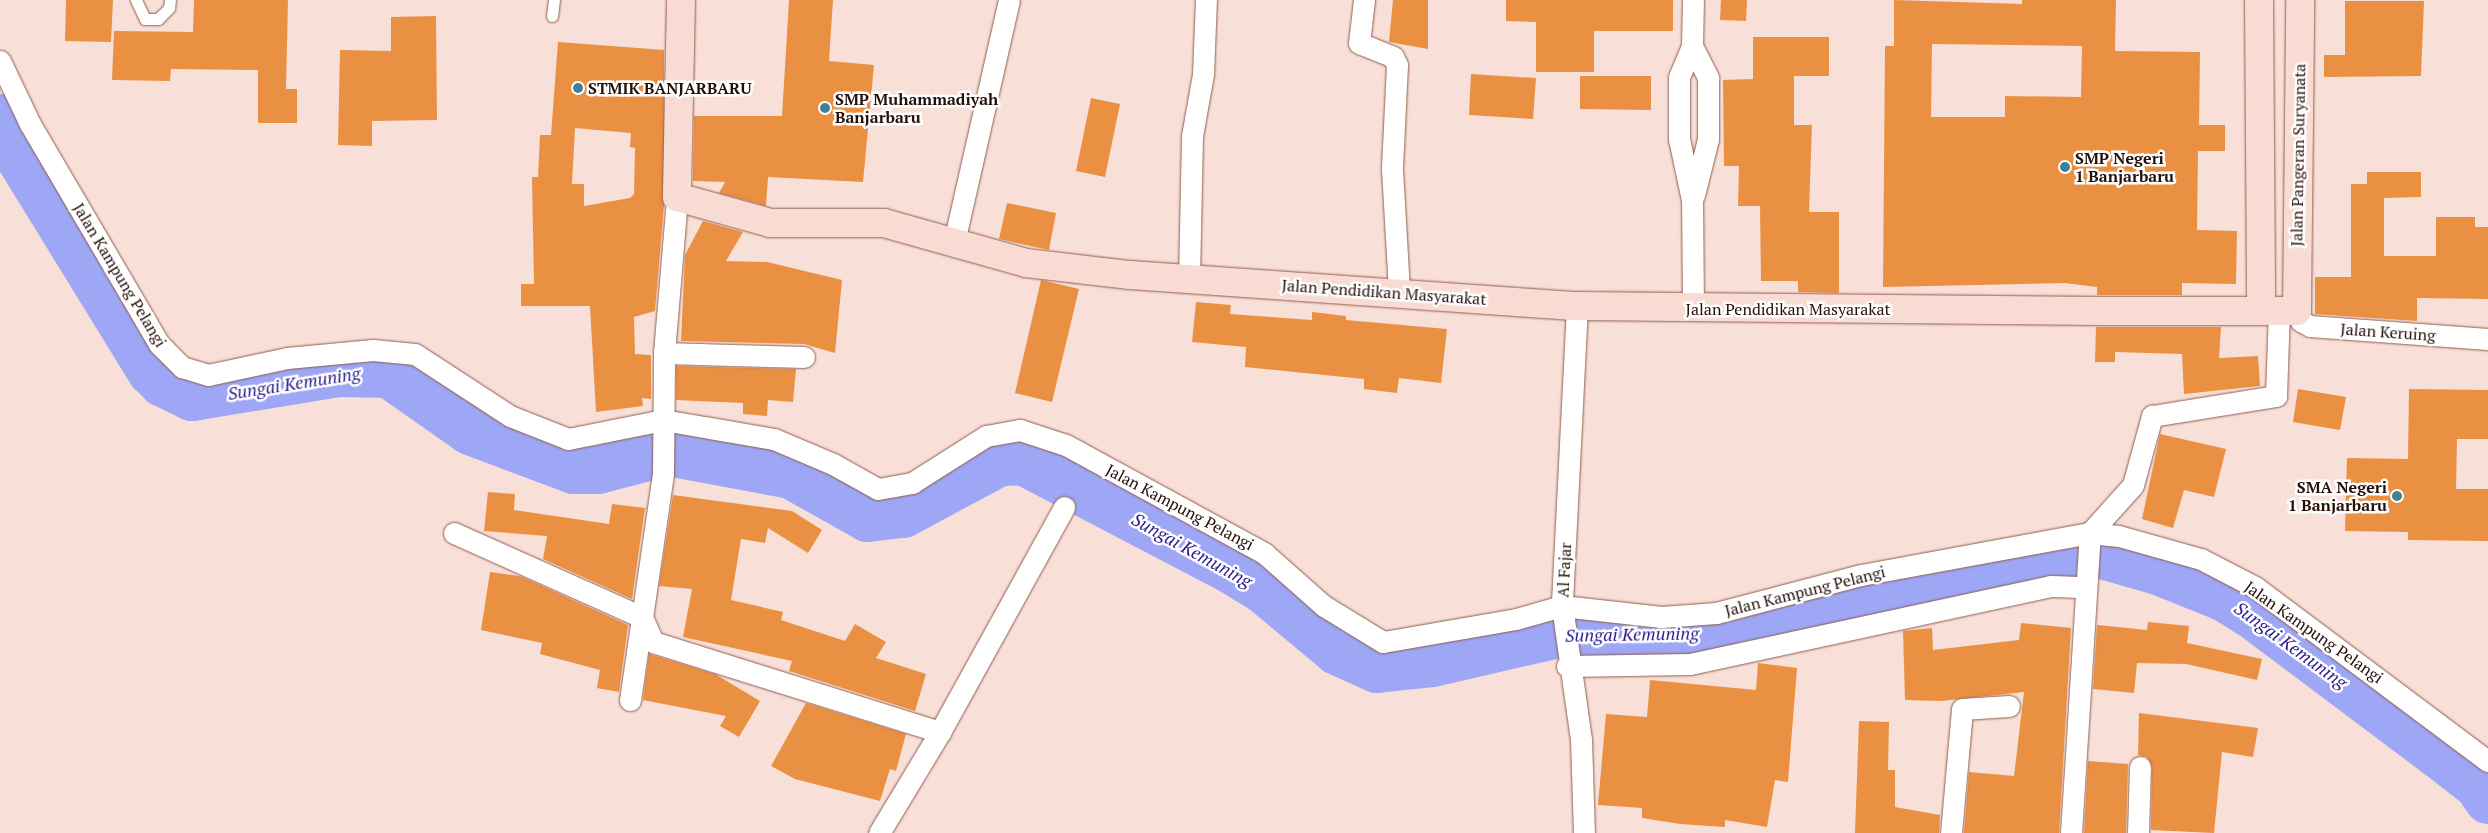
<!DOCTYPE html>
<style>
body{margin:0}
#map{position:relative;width:2488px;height:833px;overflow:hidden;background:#f8dfd7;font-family:"PT Serif",serif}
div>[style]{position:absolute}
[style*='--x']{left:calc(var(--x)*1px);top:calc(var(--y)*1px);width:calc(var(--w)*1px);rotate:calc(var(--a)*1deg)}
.river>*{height:48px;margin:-24px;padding:0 24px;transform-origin:24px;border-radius:24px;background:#9da7f6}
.building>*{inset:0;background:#ea9043}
.roads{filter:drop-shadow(0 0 1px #905c4c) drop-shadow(0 0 1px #905c4c)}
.lane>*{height:11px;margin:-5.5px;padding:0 5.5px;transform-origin:5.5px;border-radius:5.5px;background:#fff}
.street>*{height:21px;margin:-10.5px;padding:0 10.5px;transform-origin:10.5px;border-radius:10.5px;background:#fff}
.secondary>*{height:28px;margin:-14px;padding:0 14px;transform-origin:14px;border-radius:14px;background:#f8dbd2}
.dots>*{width:14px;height:14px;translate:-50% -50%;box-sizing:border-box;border:2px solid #fff;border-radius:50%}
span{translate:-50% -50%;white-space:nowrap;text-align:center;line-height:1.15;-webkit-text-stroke:5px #fff;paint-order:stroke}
.poi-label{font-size:16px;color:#240f09;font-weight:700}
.left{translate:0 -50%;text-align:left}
.right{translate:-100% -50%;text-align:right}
.street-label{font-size:16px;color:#240f09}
.water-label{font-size:18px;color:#2a1b8c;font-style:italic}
</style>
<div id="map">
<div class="river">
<i style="--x:0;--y:118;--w:47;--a:63.4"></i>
<i style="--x:21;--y:160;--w:248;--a:58.4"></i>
<i style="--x:151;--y:371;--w:17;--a:45"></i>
<i style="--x:163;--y:383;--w:32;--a:26"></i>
<i style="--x:192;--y:397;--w:148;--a:-9.3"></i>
<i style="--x:338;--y:373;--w:51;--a:1.1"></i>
<i style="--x:389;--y:374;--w:99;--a:35.1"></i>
<i style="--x:470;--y:431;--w:111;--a:20.6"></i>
<i style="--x:574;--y:470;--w:24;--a:0"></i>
<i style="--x:598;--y:470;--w:63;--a:-14.7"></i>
<i style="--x:659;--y:454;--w:19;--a:0"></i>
<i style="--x:678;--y:454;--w:115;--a:10.5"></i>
<i style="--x:791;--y:475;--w:88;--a:29.2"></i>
<i style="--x:868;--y:518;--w:35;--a:-7"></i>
<i style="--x:903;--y:514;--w:110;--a:-28.2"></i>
<i style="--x:1000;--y:462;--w:23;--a:-2"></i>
<i style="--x:1023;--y:461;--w:231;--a:27.6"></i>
<i style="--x:1228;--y:568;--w:42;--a:31.4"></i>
<i style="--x:1264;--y:590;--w:95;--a:39.9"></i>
<i style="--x:1337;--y:651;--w:44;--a:24.2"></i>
<i style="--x:1377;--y:669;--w:55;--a:-6.2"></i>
<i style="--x:1432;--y:663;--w:134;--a:-12.9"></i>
<i style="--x:1563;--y:633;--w:153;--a:-0.4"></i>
<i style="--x:1716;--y:632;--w:232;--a:-13.4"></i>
<i style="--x:1942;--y:578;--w:158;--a:-8.7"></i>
<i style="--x:2098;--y:554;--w:62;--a:15.8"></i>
<i style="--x:2158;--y:571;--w:72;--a:21.9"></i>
<i style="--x:2225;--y:598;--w:34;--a:32"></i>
<i style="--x:2254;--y:616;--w:230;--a:36.9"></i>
<i style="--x:2438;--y:754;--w:51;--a:37.8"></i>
<i style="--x:2478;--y:785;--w:18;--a:56"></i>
</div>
<div class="building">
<i style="clip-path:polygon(66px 0,113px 0,111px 42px,65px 41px)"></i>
<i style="clip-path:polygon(194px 0,288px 0,286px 89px,297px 89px,297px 123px,258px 123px,258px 70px,171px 69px,170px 81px,112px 80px,114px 31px,193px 32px)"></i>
<i style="clip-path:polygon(789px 0,833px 0,829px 61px,874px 65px,863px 182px,768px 177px,766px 206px,719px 193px,725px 182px,693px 181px,694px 116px,782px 116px)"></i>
<i style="clip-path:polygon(1393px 0,1428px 0,1428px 49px,1389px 42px)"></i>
<i style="clip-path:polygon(1506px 0,1673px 0,1673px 31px,1594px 31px,1594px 72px,1536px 72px,1536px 22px,1506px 21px)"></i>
<i style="clip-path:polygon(1721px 0,1747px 0,1746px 21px,1720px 20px)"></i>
<i style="clip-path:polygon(evenodd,1894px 0,2022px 4px,2022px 0,2116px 0,2115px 51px,2200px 52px,2199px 125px,2225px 125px,2225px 151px,2198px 151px,2197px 230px,2237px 231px,2236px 284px,2182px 283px,2182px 295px,2097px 295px,2097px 287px,2064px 283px,1883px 287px,1885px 46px,1894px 46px,1894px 0,1932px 44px,2082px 46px,2081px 97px,2005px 96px,2005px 117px,1931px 117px,1932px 44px)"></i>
<i style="clip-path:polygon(2345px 1px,2424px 1px,2421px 76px,2324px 77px,2324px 55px,2345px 55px)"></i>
<i style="clip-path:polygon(436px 16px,437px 120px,372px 121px,372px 146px,338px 145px,340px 50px,391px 51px,391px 17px)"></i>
<i style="clip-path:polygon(1753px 37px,1829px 37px,1829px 76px,1794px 76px,1794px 125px,1812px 125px,1809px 212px,1839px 212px,1839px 293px,1798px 292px,1798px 281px,1761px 281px,1760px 206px,1738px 206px,1739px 166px,1724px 166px,1723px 80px,1753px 79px)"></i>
<i style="clip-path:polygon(evenodd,558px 42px,664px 50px,664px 205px,655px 311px,634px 317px,635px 354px,651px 355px,651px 399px,642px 398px,643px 406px,596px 412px,590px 306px,521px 306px,521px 284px,534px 284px,532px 177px,538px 177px,540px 135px,551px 135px,558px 42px,575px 128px,631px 133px,630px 147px,635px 148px,634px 194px,630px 198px,584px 206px,584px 184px,572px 184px,575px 128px)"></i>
<i style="clip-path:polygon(1471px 74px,1536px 78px,1533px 119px,1469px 115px)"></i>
<i style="clip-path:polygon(1580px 76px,1651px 76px,1651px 110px,1580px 109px)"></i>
<i style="clip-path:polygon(1091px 98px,1120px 104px,1105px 177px,1076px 171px)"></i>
<i style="clip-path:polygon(2367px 172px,2421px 172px,2421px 197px,2384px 198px,2384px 256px,2436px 256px,2436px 217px,2475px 217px,2475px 227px,2488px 227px,2488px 299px,2417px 298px,2417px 321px,2315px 314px,2315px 277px,2351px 277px,2351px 184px,2367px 184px)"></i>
<i style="clip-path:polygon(1007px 203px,1056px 213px,1049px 250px,999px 239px)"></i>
<i style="clip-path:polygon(703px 221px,743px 232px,726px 261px,767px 262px,842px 280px,835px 353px,804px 344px,681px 341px,685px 255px)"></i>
<i style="clip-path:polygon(1041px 280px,1079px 289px,1052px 402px,1015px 393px)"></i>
<i style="clip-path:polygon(1196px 302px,1231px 305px,1230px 314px,1312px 320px,1312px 312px,1346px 316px,1346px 320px,1447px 329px,1441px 383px,1399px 378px,1397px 393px,1364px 389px,1364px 379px,1245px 367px,1246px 347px,1192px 342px)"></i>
<i style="clip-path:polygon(2096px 327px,2221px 327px,2219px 358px,2258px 356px,2260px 386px,2184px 394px,2182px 354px,2115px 352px,2115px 362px,2095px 362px)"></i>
<i style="clip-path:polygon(676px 366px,796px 369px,793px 402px,768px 400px,767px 416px,743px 414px,743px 403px,676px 400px)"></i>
<i style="clip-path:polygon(2298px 389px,2346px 397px,2340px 430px,2293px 422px)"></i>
<i style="clip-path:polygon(2409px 389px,2488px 390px,2488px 439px,2457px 439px,2456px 489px,2488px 489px,2488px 541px,2408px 540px,2408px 532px,2345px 531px,2347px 458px,2408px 459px)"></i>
<i style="clip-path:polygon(2160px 434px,2226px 449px,2214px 497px,2184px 490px,2173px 528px,2142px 519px)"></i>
<i style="clip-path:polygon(488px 492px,515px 494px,514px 510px,609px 524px,612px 504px,645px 508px,632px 599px,543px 559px,547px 536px,484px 531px)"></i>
<i style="clip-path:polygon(673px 495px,792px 511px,822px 530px,808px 553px,768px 528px,765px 543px,741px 539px,731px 600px,783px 612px,781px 620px,845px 641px,855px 624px,886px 642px,876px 658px,926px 674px,915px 711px,789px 671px,792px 661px,683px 637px,692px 589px,659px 586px)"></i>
<i style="clip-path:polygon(490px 572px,520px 576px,628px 625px,619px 692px,597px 688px,600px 670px,540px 654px,542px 643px,481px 630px)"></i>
<i style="clip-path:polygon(2148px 622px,2189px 626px,2187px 643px,2262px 659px,2257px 680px,2186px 664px,2137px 663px,2134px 693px,2093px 689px,2097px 625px,2147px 630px)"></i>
<i style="clip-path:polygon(2021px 623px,2071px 628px,2059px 833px,1964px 833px,1969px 772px,2014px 776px,2024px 692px,1941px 701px,1905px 700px,1903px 631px,1932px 628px,1933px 650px,2019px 640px)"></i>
<i style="clip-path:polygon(649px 654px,715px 674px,760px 701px,739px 737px,720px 726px,726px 716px,643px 700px)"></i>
<i style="clip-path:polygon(1758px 663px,1797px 668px,1788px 782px,1775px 780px,1767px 827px,1725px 820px,1725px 827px,1680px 824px,1642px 818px,1642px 808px,1598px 805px,1606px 714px,1647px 717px,1650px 680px,1756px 690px)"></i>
<i style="clip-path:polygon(806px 703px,906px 734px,896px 771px,890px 769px,880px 801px,795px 779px,771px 766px)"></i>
<i style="clip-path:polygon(2139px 713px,2258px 728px,2253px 757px,2222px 752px,2214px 833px,2151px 830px,2152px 767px,2147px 757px,2138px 755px)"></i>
<i style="clip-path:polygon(1859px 721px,1889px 722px,1888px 770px,1895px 770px,1895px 807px,1940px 815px,1939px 833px,1855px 833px)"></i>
<i style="clip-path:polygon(2088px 761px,2128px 764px,2126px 833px,2084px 833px)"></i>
</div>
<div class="roads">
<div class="lane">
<i style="--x:136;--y:0;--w:21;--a:65"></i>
<i style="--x:145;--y:19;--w:13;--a:0"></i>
<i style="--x:158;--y:19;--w:16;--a:-45"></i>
<i style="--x:169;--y:8;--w:8;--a:-83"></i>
<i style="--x:552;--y:16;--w:16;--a:-83"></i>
</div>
<div class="street">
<i style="--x:1364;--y:0;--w:43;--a:96.6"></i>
<i style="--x:1359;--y:43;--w:37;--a:22"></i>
<i style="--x:1393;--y:57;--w:9;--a:63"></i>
<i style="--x:1397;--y:65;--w:104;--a:92.8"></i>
<i style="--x:1392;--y:169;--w:123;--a:86.7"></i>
<i style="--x:1692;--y:46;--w:36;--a:63"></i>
<i style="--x:1708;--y:78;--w:61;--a:90"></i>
<i style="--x:1708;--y:139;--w:58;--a:104"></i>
<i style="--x:0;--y:61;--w:70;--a:64.5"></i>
<i style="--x:30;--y:124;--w:255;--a:59.6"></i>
<i style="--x:159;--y:344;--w:33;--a:45"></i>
<i style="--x:182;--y:367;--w:27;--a:17"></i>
<i style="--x:208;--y:375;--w:81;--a:-12.1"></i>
<i style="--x:287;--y:358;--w:86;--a:-5.3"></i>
<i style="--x:373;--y:350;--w:42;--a:5.4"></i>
<i style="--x:415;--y:354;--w:113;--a:33.1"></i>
<i style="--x:510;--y:416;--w:62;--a:21.6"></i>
<i style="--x:568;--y:439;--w:97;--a:-11.3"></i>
<i style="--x:663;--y:420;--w:113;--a:9.7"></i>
<i style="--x:774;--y:439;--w:64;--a:23"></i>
<i style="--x:833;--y:464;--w:51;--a:29.1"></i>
<i style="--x:878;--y:489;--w:35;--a:-10"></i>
<i style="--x:912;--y:483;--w:88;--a:-32.4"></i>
<i style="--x:986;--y:436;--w:35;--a:-10"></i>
<i style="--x:1020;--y:430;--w:48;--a:18.1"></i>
<i style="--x:1066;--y:445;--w:226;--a:28.6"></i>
<i style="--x:1264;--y:553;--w:80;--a:41.5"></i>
<i style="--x:1324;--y:606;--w:69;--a:31.4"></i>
<i style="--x:1383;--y:642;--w:135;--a:-9.8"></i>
<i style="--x:1516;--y:619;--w:48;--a:-15.8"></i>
<i style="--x:1562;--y:606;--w:100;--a:6.3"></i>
<i style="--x:1661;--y:617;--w:55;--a:-4.2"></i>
<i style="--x:1716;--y:613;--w:150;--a:-14.7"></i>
<i style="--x:1861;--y:575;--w:233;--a:-10.4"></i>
<i style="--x:2090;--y:533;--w:29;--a:6"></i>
<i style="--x:2119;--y:536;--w:85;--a:15.7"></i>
<i style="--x:2201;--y:559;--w:61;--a:27.4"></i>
<i style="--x:2255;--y:587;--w:291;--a:36.8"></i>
<i style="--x:954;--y:242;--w:248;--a:-77.2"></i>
<i style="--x:1189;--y:279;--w:143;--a:-88.8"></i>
<i style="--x:1192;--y:136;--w:63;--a:-79.9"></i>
<i style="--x:1203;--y:74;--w:74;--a:-87.7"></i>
<i style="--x:1577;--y:306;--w:300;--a:92.9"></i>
<i style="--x:1562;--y:606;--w:134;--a:81.9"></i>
<i style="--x:1581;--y:739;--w:94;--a:88.2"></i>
<i style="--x:1693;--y:308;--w:108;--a:-90.5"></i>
<i style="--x:1692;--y:200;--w:62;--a:-102"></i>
<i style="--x:1679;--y:139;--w:62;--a:-90"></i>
<i style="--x:1679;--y:77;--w:34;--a:-67"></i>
<i style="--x:1692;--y:46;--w:46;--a:-88.8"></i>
<i style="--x:2297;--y:311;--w:11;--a:68"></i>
<i style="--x:2301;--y:321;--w:10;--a:29"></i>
<i style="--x:2310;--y:326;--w:178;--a:4.2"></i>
<i style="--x:664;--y:353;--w:140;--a:1.6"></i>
<i style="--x:454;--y:533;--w:206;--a:24.1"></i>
<i style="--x:642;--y:617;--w:27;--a:66"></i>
<i style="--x:653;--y:642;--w:301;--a:17.4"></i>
<i style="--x:940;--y:732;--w:118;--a:121.1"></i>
<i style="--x:1567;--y:666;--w:123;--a:-0.9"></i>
<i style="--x:1690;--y:664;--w:368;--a:-12.2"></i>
<i style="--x:2050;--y:586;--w:33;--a:2"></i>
<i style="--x:630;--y:700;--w:228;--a:-81.7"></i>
<i style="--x:663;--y:474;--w:121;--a:-89.5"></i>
<i style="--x:664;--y:353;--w:157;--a:-85.2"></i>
<i style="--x:940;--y:732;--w:257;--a:-61.1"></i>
<i style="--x:1951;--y:833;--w:124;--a:-84.9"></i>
<i style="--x:1962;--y:709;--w:47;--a:-3.7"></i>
<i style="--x:2071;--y:833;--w:301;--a:-86.4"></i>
<i style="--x:2090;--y:533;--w:64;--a:-48.1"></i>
<i style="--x:2133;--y:485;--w:72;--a:-74.6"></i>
<i style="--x:2152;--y:416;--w:126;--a:-9.2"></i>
<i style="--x:2276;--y:396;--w:85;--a:-88"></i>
<i style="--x:2138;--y:833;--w:66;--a:-88.3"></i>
</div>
<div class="secondary">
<i style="--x:681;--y:0;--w:197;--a:91.2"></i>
<i style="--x:677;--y:197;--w:97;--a:15.6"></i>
<i style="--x:770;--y:223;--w:114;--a:0"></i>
<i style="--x:884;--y:223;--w:148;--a:15.7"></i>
<i style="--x:1026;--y:263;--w:105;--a:6.6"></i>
<i style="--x:1130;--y:275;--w:448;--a:4"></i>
<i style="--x:1577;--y:306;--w:523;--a:0.55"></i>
<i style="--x:2100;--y:311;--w:197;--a:0"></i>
<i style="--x:2297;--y:311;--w:311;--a:-89.4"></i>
<i style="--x:2259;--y:0;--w:311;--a:89.6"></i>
</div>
</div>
<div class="dots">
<i style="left:578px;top:88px;background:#408293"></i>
<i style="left:825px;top:108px;background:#408293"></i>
<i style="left:2065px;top:167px;background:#408293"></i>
<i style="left:2397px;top:496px;background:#408293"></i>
</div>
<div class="poi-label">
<span class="left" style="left:588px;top:88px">STMIK BANJARBARU</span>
<span class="left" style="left:835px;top:108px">SMP Muhammadiyah<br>Banjarbaru</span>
<span class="left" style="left:2075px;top:167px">SMP Negeri<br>1 Banjarbaru</span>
<span class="right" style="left:2387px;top:496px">SMA Negeri<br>1 Banjarbaru</span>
</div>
<div class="street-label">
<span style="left:2298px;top:155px;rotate:-89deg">Jalan Pangeran Suryanata</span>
<span style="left:120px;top:275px;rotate:59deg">Jalan Kampung Pelangi</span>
<span style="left:1384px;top:292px;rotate:4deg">Jalan Pendidikan Masyarakat</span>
<span style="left:1788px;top:309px">Jalan Pendidikan Masyarakat</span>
<span style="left:2388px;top:332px;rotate:4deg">Jalan Keruing</span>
<span style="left:1180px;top:507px;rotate:28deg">Jalan Kampung Pelangi</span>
<span style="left:1564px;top:570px;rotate:-87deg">Al Fajar</span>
<span style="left:1805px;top:591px;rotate:-14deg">Jalan Kampung Pelangi</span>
<span style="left:2314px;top:632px;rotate:35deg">Jalan Kampung Pelangi</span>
</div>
<div class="water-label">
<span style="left:294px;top:383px;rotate:-9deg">Sungai Kemuning</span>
<span style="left:1192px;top:550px;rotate:29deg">Sungai Kemuning</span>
<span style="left:1632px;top:634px;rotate:-1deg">Sungai Kemuning</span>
<span style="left:2291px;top:645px;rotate:36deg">Sungai Kemuning</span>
</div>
</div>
